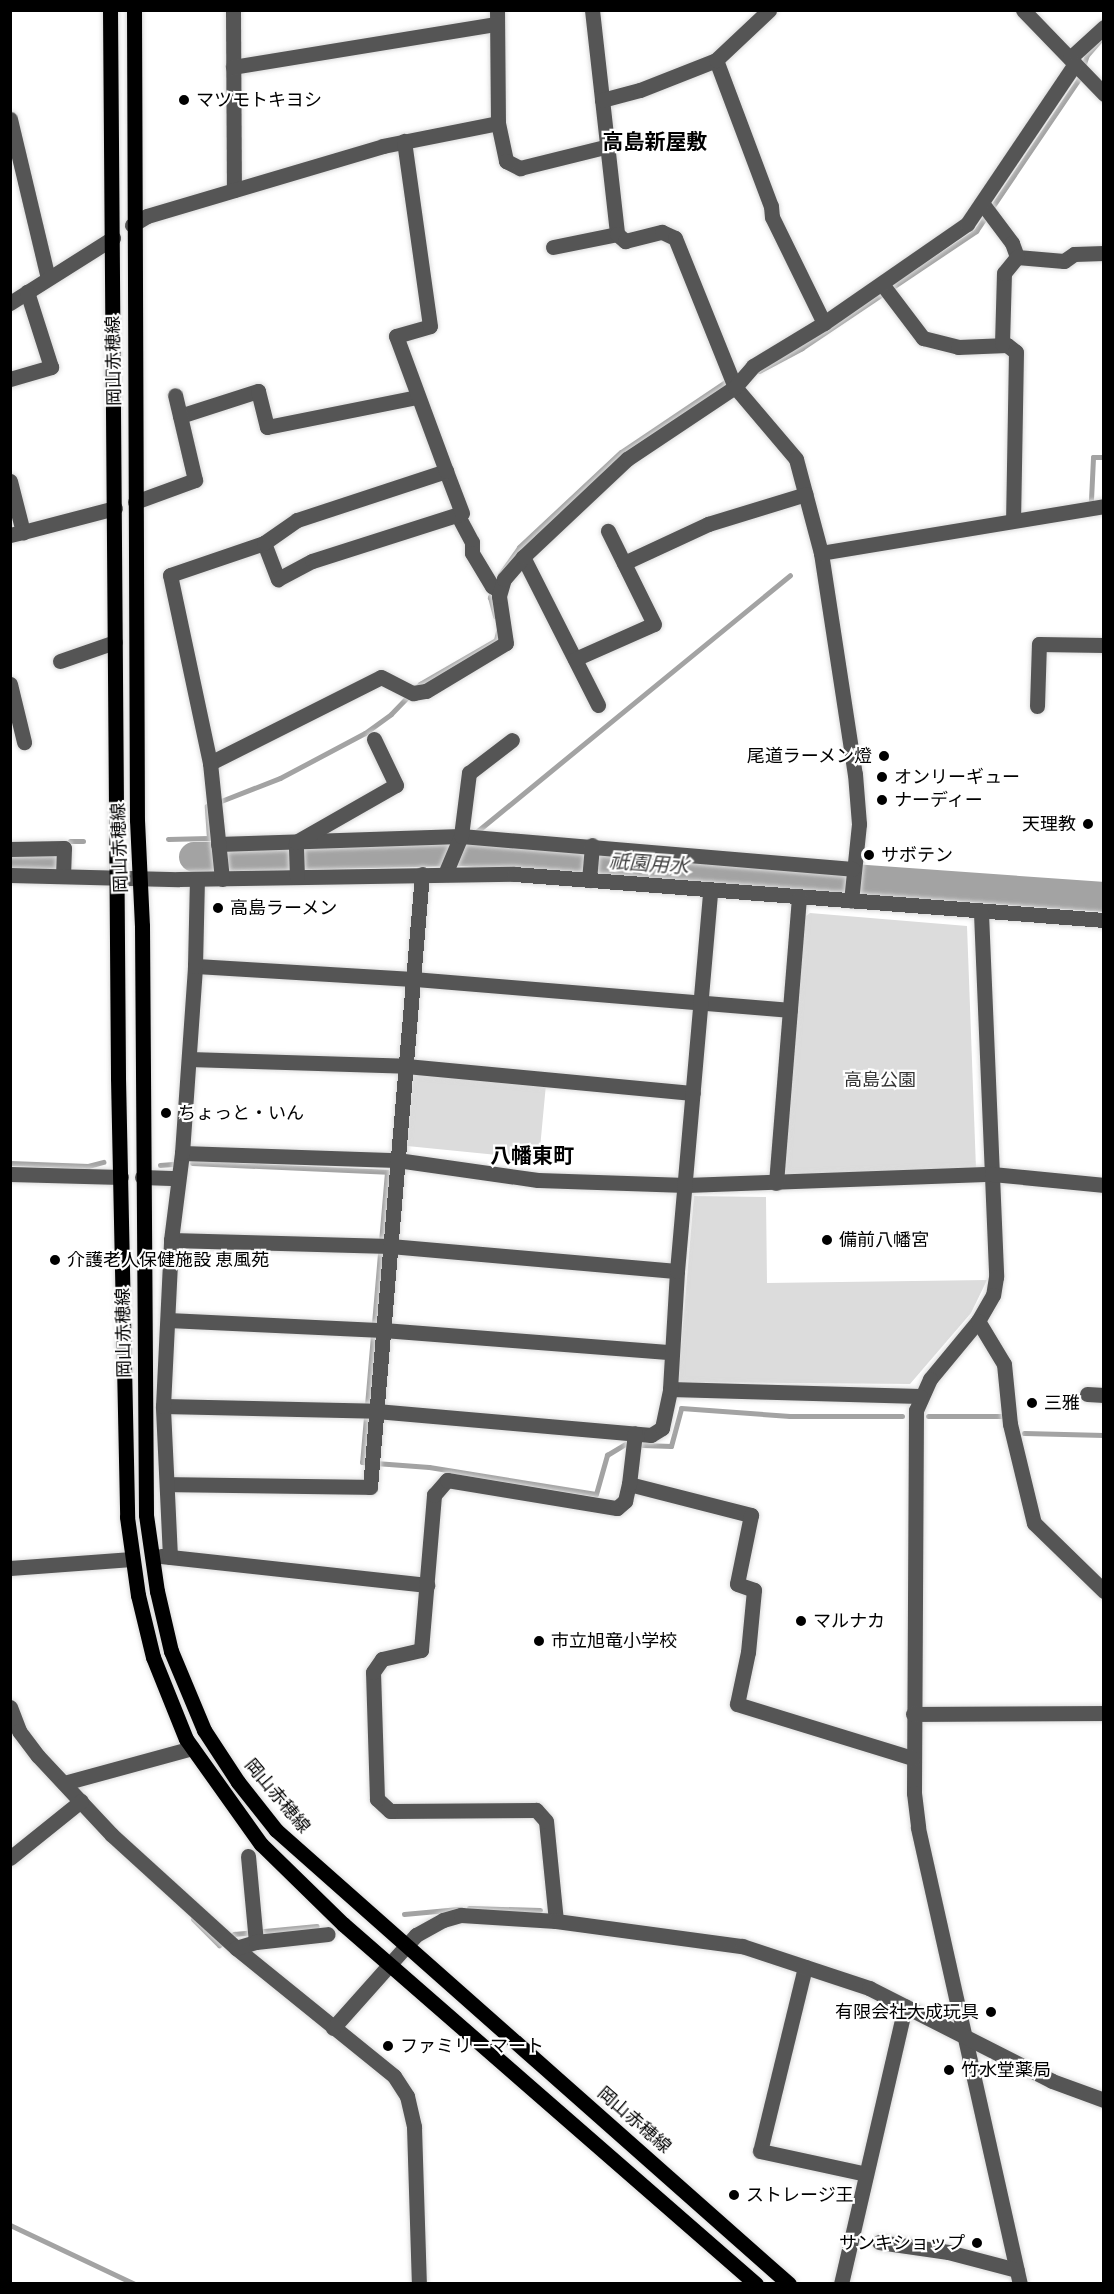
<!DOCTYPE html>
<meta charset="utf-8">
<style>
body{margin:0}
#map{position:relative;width:1114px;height:2294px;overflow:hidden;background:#fff;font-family:"Public Sans","Noto Sans JP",sans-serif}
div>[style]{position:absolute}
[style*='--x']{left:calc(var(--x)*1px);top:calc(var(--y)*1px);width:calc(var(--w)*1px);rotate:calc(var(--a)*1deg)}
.green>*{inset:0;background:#dcdcdc}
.stream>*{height:5px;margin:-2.5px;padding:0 2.5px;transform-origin:2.5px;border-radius:2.5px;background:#a3a3a3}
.river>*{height:30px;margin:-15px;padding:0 15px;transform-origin:15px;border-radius:15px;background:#a3a3a3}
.roads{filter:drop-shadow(0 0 2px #dbdbdb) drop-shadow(0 0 2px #dbdbdb)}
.minor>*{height:15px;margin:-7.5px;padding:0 7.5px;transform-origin:7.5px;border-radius:7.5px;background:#555}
.major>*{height:15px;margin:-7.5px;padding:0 7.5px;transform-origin:7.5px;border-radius:7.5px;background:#000}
.dots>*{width:16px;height:16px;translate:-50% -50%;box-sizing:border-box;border:3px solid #fff;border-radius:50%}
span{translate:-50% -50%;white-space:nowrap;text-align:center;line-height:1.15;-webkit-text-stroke:4.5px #fff;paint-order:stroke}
.poi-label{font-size:18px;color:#000}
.left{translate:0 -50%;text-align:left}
.right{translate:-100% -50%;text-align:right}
.street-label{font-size:18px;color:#000}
.park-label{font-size:18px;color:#333}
.water-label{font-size:20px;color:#444;font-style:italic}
.quarter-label{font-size:21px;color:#000;font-weight:700}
.frame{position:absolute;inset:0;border:12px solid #000;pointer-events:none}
</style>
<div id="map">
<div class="green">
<i style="clip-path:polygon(810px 913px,967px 926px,976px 1169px,787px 1178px,781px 1172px,801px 920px)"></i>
<i style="clip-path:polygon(414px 1071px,546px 1084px,539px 1159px,407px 1146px)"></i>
<i style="clip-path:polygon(694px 1196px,766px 1197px,767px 1283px,987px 1280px,971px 1313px,910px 1384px,678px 1382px)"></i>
</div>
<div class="stream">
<i style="--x:759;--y:371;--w:49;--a:-28.1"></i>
<i style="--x:802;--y:348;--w:210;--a:-33.9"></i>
<i style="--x:976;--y:231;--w:184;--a:-55.9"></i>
<i style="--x:1079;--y:79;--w:25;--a:-72"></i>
<i style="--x:1087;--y:55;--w:20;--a:-49"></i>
<i style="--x:1091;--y:500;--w:43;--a:-87.3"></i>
<i style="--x:1093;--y:457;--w:11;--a:0"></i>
<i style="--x:499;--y:576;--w:35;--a:-55"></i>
<i style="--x:519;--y:547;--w:139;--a:-43"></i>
<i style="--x:621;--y:452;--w:125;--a:-33.9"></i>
<i style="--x:493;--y:590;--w:8;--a:113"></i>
<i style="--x:490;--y:597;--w:20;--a:75"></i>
<i style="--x:221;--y:801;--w:63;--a:-21.3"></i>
<i style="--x:280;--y:778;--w:96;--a:-27.9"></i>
<i style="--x:365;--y:733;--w:32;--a:-36"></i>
<i style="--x:391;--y:714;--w:42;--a:-46"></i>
<i style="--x:420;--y:684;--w:88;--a:-30.1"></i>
<i style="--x:496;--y:640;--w:9;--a:-77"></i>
<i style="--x:475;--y:833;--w:407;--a:-39.3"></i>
<i style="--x:168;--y:839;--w:41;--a:-1.4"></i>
<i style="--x:209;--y:838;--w:32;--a:-94"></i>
<i style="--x:70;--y:841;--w:13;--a:0"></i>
<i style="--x:10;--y:1163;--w:78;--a:2.2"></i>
<i style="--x:88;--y:1166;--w:16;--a:-15"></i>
<i style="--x:192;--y:1163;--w:195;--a:2.6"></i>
<i style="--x:387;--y:1172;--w:291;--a:94.9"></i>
<i style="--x:362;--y:1462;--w:67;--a:4.3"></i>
<i style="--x:429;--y:1467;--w:169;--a:9.2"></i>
<i style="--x:596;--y:1494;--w:41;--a:-74.2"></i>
<i style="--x:607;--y:1455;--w:21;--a:-31"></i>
<i style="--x:160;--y:1165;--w:13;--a:-4"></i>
<i style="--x:928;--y:1416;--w:73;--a:0"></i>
<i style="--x:1024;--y:1433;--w:80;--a:1.4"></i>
<i style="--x:643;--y:1445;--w:28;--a:2"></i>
<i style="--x:671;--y:1446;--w:39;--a:-75"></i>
<i style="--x:681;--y:1408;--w:109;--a:4.2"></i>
<i style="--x:790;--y:1416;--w:112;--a:0"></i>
<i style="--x:469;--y:1908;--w:71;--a:1.6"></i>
<i style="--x:404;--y:1914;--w:55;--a:-5.2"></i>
<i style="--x:193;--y:1919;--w:37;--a:45"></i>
<i style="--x:219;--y:1945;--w:19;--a:-36"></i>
<i style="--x:234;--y:1934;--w:83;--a:-5.5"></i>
<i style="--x:10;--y:2225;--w:138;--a:25.3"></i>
</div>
<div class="river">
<i style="--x:194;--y:857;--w:267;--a:-1.3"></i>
<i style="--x:461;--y:851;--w:645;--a:4.09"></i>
<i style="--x:10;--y:861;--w:37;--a:-2"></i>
</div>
<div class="roads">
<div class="minor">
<i style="--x:233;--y:10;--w:180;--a:89.7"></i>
<i style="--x:497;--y:10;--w:113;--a:89.5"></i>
<i style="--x:498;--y:123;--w:39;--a:78"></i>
<i style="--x:506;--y:161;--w:16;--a:27"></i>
<i style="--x:520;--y:168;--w:88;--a:-13.9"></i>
<i style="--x:592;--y:10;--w:225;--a:83.6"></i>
<i style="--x:1023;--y:10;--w:117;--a:46"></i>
<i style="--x:1070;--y:58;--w:46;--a:-42.4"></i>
<i style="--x:716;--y:60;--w:156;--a:69.4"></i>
<i style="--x:771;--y:206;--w:11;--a:85"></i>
<i style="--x:772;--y:217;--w:118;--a:63.9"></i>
<i style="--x:233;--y:67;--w:267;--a:-9.3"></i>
<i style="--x:602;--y:100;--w:39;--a:-15"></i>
<i style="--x:640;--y:90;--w:82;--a:-21.5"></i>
<i style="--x:716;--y:60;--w:73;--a:-43.3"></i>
<i style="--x:10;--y:119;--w:163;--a:76.6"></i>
<i style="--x:982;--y:203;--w:50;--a:53.1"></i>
<i style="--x:1012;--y:243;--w:15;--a:70"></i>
<i style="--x:1017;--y:257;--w:47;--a:4.9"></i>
<i style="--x:1064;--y:261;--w:12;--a:-35"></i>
<i style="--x:1074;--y:254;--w:30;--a:-2"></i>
<i style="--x:132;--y:225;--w:17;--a:-31"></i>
<i style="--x:147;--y:216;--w:246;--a:-16.5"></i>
<i style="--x:383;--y:146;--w:117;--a:-11.3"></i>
<i style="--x:553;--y:247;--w:65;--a:-11.5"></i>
<i style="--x:617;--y:234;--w:11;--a:41"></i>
<i style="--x:625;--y:241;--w:38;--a:-14"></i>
<i style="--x:662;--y:232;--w:14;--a:25"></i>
<i style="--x:675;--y:238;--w:161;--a:68.1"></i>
<i style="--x:735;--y:387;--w:94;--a:49.7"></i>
<i style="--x:796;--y:459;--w:97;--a:75.1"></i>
<i style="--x:821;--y:553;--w:224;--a:81.3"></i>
<i style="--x:855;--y:774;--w:50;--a:85.4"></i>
<i style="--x:859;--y:824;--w:77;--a:95.9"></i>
<i style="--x:882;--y:284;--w:68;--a:52.8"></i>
<i style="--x:923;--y:338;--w:36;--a:14"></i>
<i style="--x:958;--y:347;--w:49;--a:-2.3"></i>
<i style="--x:1007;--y:345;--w:11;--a:38"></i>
<i style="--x:1016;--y:352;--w:167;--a:91"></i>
<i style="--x:10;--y:303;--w:122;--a:-32.3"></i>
<i style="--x:1002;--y:344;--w:71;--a:-88.4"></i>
<i style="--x:1004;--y:273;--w:21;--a:-51"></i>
<i style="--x:10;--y:379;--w:43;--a:-16.3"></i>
<i style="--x:51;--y:367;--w:79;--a:-107.7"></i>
<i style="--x:180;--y:416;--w:82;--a:-17.8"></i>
<i style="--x:258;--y:391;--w:37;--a:76"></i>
<i style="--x:267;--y:427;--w:153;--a:-11.3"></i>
<i style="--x:10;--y:481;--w:53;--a:75.7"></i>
<i style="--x:23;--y:532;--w:13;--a:167"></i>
<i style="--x:135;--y:502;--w:64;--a:-20.1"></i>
<i style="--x:195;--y:480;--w:87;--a:-103.2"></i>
<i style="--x:457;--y:514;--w:32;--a:62"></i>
<i style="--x:472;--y:542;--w:11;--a:90"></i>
<i style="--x:472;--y:553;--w:39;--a:59"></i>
<i style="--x:492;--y:586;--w:9;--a:32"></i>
<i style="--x:23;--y:532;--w:95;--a:-14.6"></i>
<i style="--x:264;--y:543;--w:39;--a:69"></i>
<i style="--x:278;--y:579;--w:38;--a:-28"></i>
<i style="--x:312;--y:561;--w:157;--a:-17.7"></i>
<i style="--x:462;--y:513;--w:45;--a:-110.9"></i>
<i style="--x:821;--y:553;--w:287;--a:-9.4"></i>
<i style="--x:523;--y:557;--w:166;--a:63.1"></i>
<i style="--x:624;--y:563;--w:93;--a:-24.9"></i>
<i style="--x:708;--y:524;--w:102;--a:-17"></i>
<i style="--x:575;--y:659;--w:86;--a:-23.9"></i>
<i style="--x:654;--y:624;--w:104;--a:-116.3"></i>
<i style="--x:60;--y:661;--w:58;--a:-19.1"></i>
<i style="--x:10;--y:684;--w:60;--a:76.4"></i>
<i style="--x:1037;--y:706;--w:62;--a:-88.2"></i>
<i style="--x:1039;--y:644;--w:65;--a:0.9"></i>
<i style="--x:210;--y:763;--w:191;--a:-26.7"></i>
<i style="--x:381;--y:677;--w:36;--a:27"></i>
<i style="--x:413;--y:693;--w:13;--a:-9"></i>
<i style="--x:426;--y:691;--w:93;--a:-31"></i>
<i style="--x:506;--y:643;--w:48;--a:-98.5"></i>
<i style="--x:499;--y:596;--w:18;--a:-74"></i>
<i style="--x:504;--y:579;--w:29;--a:-49"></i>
<i style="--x:523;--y:557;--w:143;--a:-43.3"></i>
<i style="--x:627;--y:459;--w:130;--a:-33.7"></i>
<i style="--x:735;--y:387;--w:28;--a:-49"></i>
<i style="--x:753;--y:366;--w:83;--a:-31.2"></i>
<i style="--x:824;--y:323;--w:174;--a:-34.7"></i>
<i style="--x:967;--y:224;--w:193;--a:-56"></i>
<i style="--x:218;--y:844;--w:243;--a:-1.9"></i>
<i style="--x:461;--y:836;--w:393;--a:4.8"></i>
<i style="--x:10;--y:849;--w:54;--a:-1.1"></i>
<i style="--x:64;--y:848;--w:27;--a:92"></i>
<i style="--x:445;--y:874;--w:41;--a:-67.2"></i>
<i style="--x:461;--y:836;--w:64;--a:-82.8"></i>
<i style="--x:469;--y:773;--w:54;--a:-37.5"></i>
<i style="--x:10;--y:875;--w:169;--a:1.4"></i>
<i style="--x:179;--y:879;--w:335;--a:-0.9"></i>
<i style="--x:514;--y:874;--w:592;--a:4.46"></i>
<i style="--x:297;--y:877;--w:35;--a:-92"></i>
<i style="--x:296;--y:842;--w:115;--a:-29.7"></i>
<i style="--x:396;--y:785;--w:51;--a:-115.6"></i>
<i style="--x:222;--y:879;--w:117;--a:-95.9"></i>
<i style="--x:210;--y:763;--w:192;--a:-102"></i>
<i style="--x:170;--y:575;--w:99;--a:-18.8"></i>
<i style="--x:264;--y:543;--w:40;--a:-34.9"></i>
<i style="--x:297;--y:520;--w:157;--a:-18.2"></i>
<i style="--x:446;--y:471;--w:144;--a:-110.3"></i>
<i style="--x:396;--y:336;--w:35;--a:-16"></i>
<i style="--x:430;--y:326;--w:187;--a:-98"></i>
<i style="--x:589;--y:880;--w:35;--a:-85"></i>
<i style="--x:981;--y:913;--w:364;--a:87.6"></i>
<i style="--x:996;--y:1277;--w:18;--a:99"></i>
<i style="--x:993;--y:1295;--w:30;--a:120"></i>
<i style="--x:978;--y:1321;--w:75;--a:129.6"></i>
<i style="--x:930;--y:1379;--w:34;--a:114"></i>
<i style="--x:916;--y:1410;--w:383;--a:90.3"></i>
<i style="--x:914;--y:1793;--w:35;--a:83"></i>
<i style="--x:918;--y:1828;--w:467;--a:77.4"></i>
<i style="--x:195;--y:966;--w:219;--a:3.4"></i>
<i style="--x:414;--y:979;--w:377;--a:4.7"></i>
<i style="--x:189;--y:1059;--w:217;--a:1.8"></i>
<i style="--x:406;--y:1066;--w:288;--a:5.4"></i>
<i style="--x:182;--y:1153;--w:215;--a:1.9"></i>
<i style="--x:397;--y:1160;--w:142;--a:8.1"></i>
<i style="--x:538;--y:1180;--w:148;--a:1.9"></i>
<i style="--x:686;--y:1185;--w:306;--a:-2.1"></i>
<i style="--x:992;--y:1174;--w:113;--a:5.6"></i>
<i style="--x:10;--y:1174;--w:111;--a:1.5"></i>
<i style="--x:142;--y:1177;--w:36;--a:2"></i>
<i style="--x:776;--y:1183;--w:286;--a:-85.4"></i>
<i style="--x:171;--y:1240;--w:219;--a:1.6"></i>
<i style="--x:390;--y:1246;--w:288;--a:5"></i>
<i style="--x:168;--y:1320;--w:215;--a:2.7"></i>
<i style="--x:383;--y:1330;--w:289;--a:4.4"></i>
<i style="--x:978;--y:1321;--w:50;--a:58.8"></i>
<i style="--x:1004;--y:1364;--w:60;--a:84.3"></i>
<i style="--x:1010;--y:1424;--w:102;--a:76.4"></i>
<i style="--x:1034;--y:1523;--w:98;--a:44.2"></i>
<i style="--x:670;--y:1389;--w:250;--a:1.6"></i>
<i style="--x:1087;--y:1394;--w:17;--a:3"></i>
<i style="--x:163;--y:1406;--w:213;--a:1.3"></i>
<i style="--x:376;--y:1411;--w:276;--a:5"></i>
<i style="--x:651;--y:1435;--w:13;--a:-32"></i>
<i style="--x:662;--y:1428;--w:40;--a:-78"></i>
<i style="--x:670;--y:1389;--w:118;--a:-86.6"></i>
<i style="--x:677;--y:1271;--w:382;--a:-85"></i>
<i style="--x:167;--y:1484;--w:203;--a:0.8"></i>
<i style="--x:370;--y:1487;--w:615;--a:-85.15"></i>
<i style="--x:629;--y:1484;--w:126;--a:14.3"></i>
<i style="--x:751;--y:1515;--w:70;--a:101.5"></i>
<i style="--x:737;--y:1584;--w:18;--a:19"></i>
<i style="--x:754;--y:1590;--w:62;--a:95.5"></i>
<i style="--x:748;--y:1652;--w:53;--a:101.9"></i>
<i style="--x:737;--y:1704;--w:184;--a:17.1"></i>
<i style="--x:161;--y:1556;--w:268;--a:6.2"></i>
<i style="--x:170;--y:1557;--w:151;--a:-92.7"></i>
<i style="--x:163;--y:1406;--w:166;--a:-87.2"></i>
<i style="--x:171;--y:1240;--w:88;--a:-82.8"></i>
<i style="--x:182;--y:1153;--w:187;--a:-86"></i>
<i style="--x:195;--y:966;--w:87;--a:-88.7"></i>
<i style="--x:10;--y:1568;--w:122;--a:-4.2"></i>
<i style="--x:10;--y:1707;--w:26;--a:69"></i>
<i style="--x:19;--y:1731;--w:31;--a:53"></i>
<i style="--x:38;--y:1756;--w:108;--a:46.9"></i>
<i style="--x:112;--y:1835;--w:168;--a:42.3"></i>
<i style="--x:236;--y:1948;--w:203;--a:39"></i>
<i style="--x:394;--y:2076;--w:24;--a:57"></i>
<i style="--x:407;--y:2096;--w:32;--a:77"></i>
<i style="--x:414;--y:2127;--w:157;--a:88.2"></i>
<i style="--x:913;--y:1714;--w:189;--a:-0.3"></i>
<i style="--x:64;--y:1783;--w:133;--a:-15.3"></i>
<i style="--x:248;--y:1856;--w:86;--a:84.7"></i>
<i style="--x:10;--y:1858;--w:91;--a:-38.8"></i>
<i style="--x:556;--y:1921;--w:100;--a:-95.7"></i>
<i style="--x:546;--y:1821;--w:15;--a:-132"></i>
<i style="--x:536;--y:1810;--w:146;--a:179.6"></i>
<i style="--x:390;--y:1811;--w:18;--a:-137"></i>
<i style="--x:377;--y:1799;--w:127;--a:-91.8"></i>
<i style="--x:373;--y:1672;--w:16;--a:-55"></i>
<i style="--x:382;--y:1659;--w:40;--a:-13"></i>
<i style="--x:421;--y:1650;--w:156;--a:-85.2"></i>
<i style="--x:434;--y:1495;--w:20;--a:-49"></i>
<i style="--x:447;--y:1480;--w:172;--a:9.4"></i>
<i style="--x:617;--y:1508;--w:11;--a:-41"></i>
<i style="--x:625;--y:1501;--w:17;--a:-77"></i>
<i style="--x:629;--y:1484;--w:51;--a:-83.3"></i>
<i style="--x:236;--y:1948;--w:21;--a:-17"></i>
<i style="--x:256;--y:1942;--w:72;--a:-6.3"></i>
<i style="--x:805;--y:1967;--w:189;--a:103.7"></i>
<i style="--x:760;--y:2151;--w:108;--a:12.2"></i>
<i style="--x:333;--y:2028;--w:125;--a:-48.3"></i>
<i style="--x:416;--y:1935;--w:31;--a:-29"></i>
<i style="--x:443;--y:1920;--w:19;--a:-16"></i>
<i style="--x:461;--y:1915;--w:95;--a:3.6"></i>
<i style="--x:556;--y:1921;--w:188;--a:7.7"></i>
<i style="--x:742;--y:1946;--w:134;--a:18.3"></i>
<i style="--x:869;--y:1988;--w:205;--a:26.9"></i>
<i style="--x:1052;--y:2081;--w:55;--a:20.1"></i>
<i style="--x:879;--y:2242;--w:70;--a:8.2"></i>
<i style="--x:948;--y:2252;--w:71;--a:14.6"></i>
<i style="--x:841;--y:2284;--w:285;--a:-77"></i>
</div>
<div class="major">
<i style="--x:110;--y:10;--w:1068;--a:89.57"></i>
<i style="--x:118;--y:1078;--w:439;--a:88.8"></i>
<i style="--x:127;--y:1517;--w:79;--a:82"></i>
<i style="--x:138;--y:1595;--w:64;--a:76.4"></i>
<i style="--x:153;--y:1657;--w:88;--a:68.1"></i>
<i style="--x:186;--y:1739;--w:129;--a:54.5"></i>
<i style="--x:261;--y:1844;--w:115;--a:44.3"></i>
<i style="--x:343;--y:1924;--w:548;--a:41.08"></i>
<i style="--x:134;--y:10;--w:810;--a:89.79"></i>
<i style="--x:137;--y:820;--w:106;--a:87.3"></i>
<i style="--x:142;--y:926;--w:589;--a:89.61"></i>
<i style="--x:146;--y:1515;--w:77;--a:81.8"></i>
<i style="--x:157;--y:1591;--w:62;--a:76.9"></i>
<i style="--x:171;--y:1651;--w:86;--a:67.3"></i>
<i style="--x:204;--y:1730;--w:62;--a:56.8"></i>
<i style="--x:238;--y:1782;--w:61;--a:51.6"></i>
<i style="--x:276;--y:1830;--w:685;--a:41.51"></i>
</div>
</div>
<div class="dots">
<i style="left:184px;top:100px;background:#000"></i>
<i style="left:884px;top:756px;background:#000"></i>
<i style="left:882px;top:777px;background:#000"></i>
<i style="left:882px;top:800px;background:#000"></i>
<i style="left:1088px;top:824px;background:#000"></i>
<i style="left:869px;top:855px;background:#000"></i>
<i style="left:218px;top:908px;background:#000"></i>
<i style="left:166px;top:1113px;background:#000"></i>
<i style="left:827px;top:1240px;background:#000"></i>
<i style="left:55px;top:1260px;background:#000"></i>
<i style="left:1032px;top:1403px;background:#000"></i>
<i style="left:801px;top:1621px;background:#000"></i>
<i style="left:539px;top:1641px;background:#000"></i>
<i style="left:991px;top:2012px;background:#000"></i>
<i style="left:388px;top:2046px;background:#000"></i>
<i style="left:949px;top:2070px;background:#000"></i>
<i style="left:734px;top:2195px;background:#000"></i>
<i style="left:977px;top:2243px;background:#000"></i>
</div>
<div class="poi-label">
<span class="left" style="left:196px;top:100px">マツモトキヨシ</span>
<span class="right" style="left:872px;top:756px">尾道ラーメン燈</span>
<span class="left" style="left:894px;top:777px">オンリーギュー</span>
<span class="left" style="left:894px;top:800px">ナーディー</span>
<span class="right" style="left:1076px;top:824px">天理教</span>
<span class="left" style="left:881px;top:855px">サボテン</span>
<span class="left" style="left:230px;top:908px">高島ラーメン</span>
<span class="left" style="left:178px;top:1113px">ちょっと・いん</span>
<span class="left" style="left:839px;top:1240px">備前八幡宮</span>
<span class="left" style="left:67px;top:1260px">介護老人保健施設 恵風苑</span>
<span class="left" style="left:1044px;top:1403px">三雅</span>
<span class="left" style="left:813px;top:1621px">マルナカ</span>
<span class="left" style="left:551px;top:1641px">市立旭竜小学校</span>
<span class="right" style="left:979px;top:2012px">有限会社大成玩具</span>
<span class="left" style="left:400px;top:2046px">ファミリーマート</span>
<span class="left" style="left:961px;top:2070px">竹水堂薬局</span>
<span class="left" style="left:746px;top:2195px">ストレージ王</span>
<span class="right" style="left:965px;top:2243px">サンキショップ</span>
</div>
<div class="street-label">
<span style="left:114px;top:361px;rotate:-91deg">岡山赤穂線</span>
<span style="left:120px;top:848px;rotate:-92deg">岡山赤穂線</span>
<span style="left:124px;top:1333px;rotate:-91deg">岡山赤穂線</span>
<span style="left:277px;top:1796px;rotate:50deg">岡山赤穂線</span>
<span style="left:634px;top:2120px;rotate:41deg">岡山赤穂線</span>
</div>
<div class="park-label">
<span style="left:880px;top:1080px">高島公園</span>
</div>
<div class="water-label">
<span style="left:649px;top:864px;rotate:4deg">祇園用水</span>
</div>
<div class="quarter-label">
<span style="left:655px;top:142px">高島新屋敷</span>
<span style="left:532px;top:1156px">八幡東町</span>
</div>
<div class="frame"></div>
</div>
